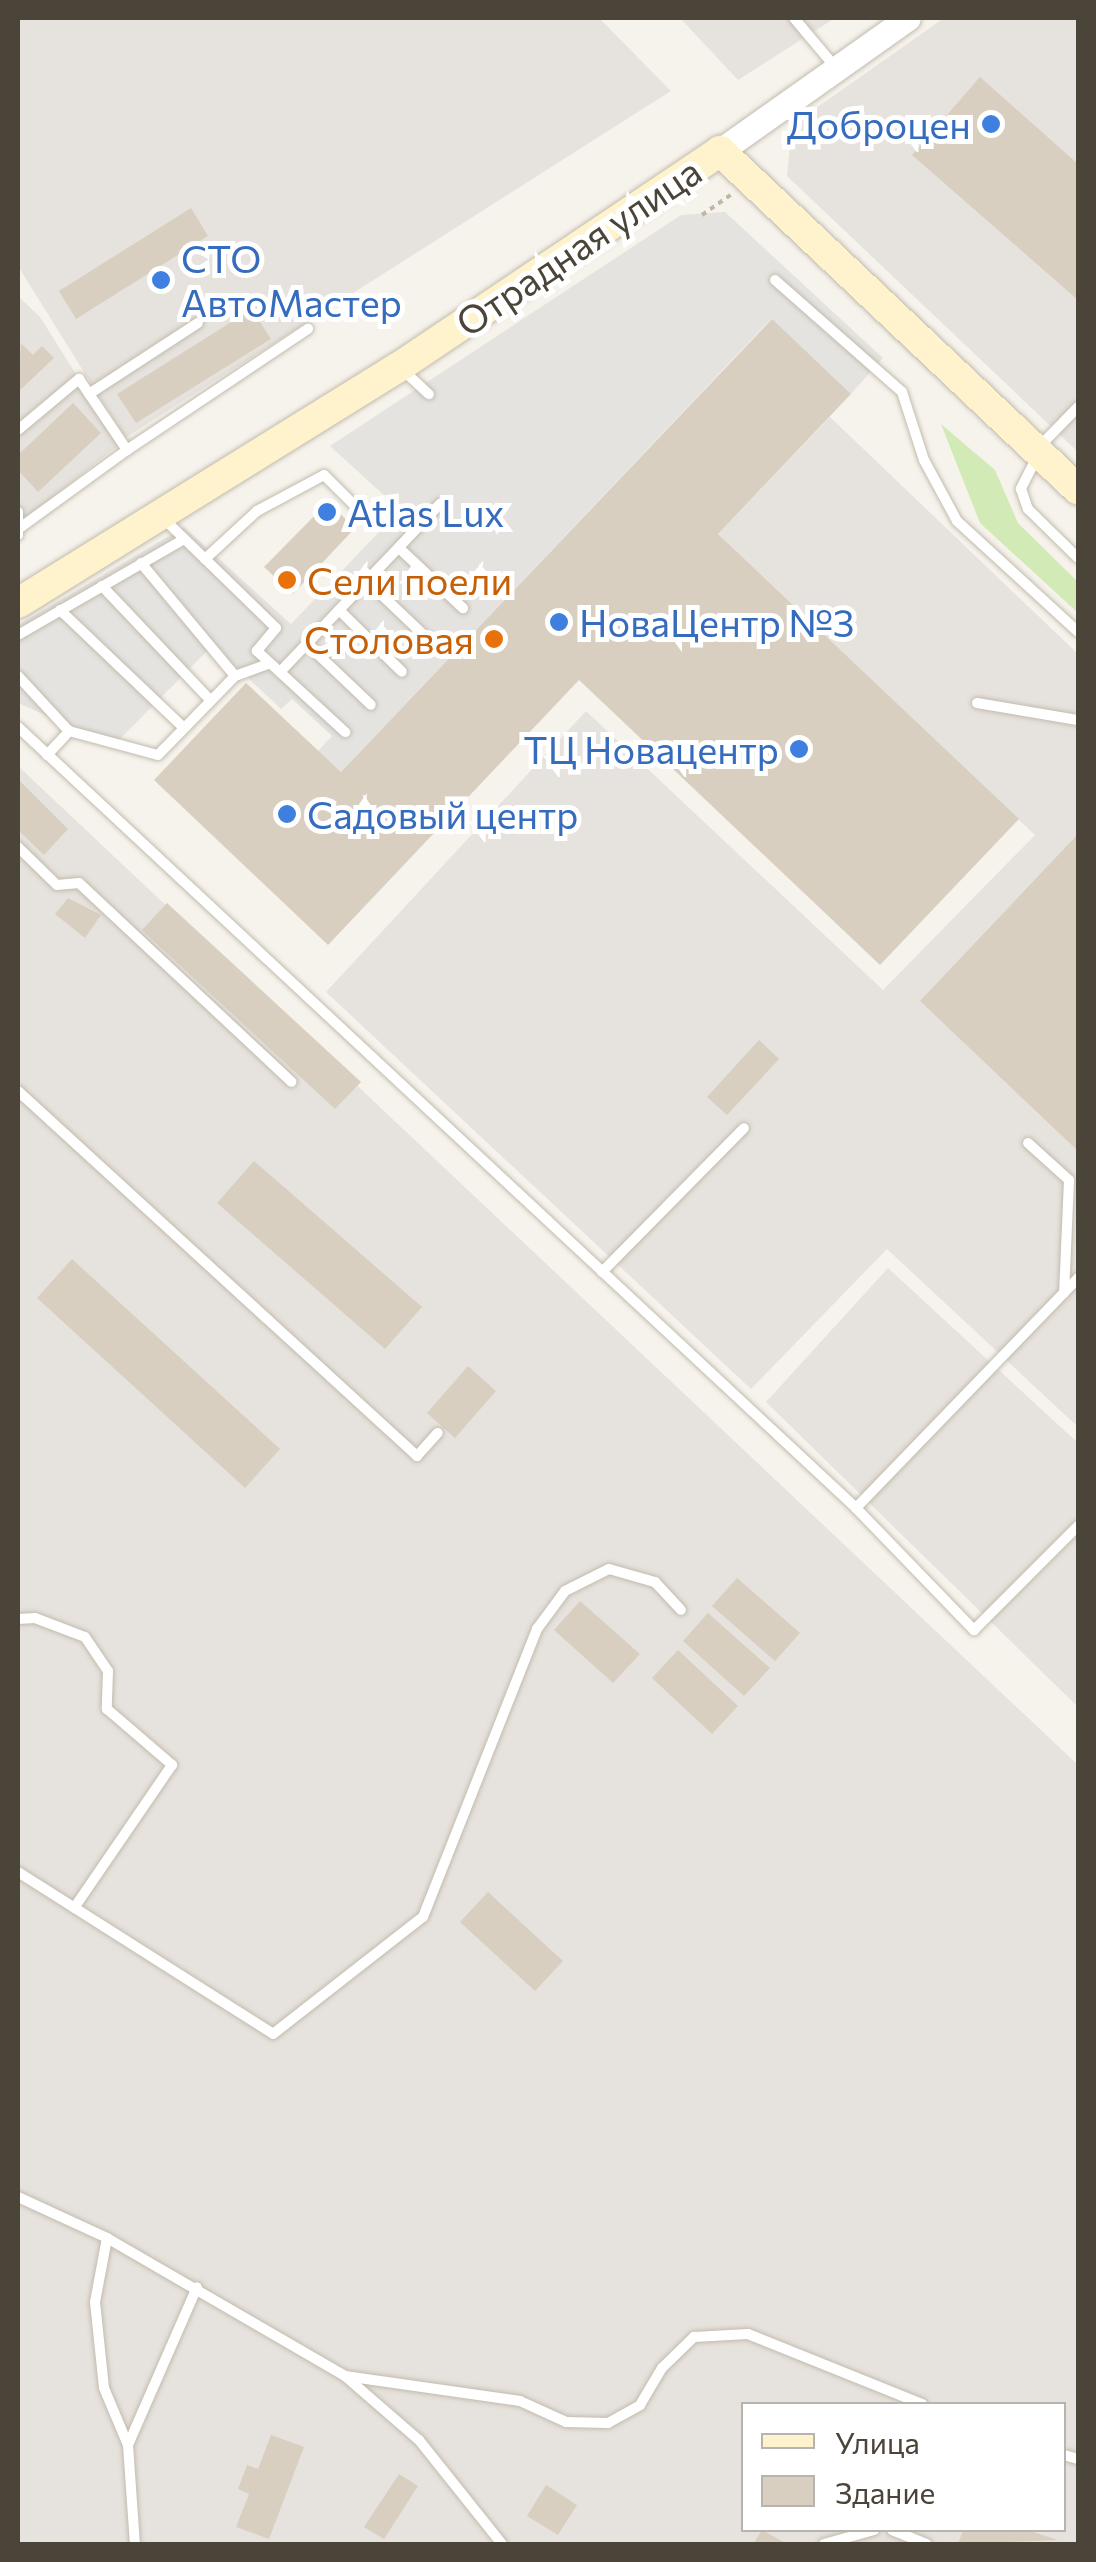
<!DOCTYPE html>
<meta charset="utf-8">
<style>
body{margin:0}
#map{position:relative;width:1096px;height:2562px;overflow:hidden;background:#f6f3ec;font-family:Commissioner,sans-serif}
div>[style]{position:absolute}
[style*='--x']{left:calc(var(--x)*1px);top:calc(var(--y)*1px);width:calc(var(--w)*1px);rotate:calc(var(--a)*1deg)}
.industrial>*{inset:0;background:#e6e2dd}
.green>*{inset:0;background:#d2eab5}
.parking>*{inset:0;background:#e5e3e0}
.building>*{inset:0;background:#d8cfc1}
.path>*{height:4px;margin-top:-2px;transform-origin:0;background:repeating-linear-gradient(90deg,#c4b79f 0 5px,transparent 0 10px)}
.roads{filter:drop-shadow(0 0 2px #c2bbae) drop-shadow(0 0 2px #c2bbae)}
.service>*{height:10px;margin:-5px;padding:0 5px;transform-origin:5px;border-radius:5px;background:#fff}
.tertiary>*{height:25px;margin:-12.5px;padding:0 12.5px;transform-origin:12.5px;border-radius:12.5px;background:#fff}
.secondary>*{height:30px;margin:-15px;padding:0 15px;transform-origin:15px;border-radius:15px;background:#fff3cd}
.dots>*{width:28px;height:28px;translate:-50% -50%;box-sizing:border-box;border:5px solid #fff;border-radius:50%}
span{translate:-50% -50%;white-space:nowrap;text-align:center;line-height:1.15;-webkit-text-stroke:10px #fff;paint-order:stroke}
.shop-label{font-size:38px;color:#366cbe}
.right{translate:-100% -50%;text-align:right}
.left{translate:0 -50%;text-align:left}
.street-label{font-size:38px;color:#4b4439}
.food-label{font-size:38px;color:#c56008}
.frame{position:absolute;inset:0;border:20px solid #4b4439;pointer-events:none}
.legend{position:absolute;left:741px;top:2402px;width:325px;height:130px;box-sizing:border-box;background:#fff;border:2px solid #b7b4b0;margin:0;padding:12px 18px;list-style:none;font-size:30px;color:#4b4439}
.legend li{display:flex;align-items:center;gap:20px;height:50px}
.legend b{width:50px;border:2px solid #b7b4b0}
</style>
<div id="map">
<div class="industrial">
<i style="clip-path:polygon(18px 18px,599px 18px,671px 91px,125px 438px,18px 266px)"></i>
<i style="clip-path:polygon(680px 18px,835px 18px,738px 80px)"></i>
<i style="clip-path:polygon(944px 18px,1078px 18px,1078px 452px,787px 176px,792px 125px)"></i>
<i style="clip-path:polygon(18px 296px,40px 317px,120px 444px,18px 525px)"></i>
<i style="clip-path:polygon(830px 417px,1078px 654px,1078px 1427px,887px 1249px,751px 1389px,326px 992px,586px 711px,883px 990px,1035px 835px,718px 534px)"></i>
<i style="clip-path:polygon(evenodd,18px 766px,1078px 1765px,1078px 2544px,18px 2544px,18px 766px,744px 2404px,1064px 2404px,1064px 2530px,744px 2530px,744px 2404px)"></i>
<i style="clip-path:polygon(888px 1268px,1078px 1443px,1078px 1707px,766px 1402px)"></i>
</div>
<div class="green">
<i style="clip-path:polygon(941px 424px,995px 470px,1018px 523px,1078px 582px,1078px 613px,980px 523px)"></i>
</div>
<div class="parking">
<i style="clip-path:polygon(725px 212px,883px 358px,851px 394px,771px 319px,341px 772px,318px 751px,332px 736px,292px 699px,281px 709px,213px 645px,114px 745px,18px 703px,18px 625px,184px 527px,291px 624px,400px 510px,330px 446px,681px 215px)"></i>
</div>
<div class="building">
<i style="clip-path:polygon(980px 77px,1078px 164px,1078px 300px,912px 155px)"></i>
<i style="clip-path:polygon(191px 208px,208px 236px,76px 319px,59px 291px)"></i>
<i style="clip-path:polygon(252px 309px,271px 339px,136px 423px,117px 394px)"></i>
<i style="clip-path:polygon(772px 319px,851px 394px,718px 534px,1019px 819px,880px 965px,579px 680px,328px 945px,154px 780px,246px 683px,341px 772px)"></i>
<i style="clip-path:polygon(21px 343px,33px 355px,42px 346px,54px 358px,18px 392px)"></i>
<i style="clip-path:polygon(73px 403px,101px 433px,38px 492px,18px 470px,18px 455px)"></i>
<i style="clip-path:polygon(328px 502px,355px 528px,293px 594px,264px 567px)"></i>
<i style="clip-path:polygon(18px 779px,68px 829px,44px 855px,18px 830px)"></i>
<i style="clip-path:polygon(1078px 834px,1078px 1151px,920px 1001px)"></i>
<i style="clip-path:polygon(68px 898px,101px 915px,85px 938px,55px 914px)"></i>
<i style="clip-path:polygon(167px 903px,361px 1082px,335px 1109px,142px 930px)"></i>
<i style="clip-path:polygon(759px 1040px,779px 1059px,727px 1115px,707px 1097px)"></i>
<i style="clip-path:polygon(254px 1161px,422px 1307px,385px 1349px,217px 1203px)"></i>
<i style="clip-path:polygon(72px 1259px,280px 1449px,245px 1488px,37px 1298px)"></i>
<i style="clip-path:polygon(468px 1366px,496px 1391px,455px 1438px,427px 1413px)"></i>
<i style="clip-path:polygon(737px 1578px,800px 1633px,775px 1661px,712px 1606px)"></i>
<i style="clip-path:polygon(580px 1601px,640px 1654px,613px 1683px,554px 1630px)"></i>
<i style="clip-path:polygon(708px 1613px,770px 1668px,744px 1696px,683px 1641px)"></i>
<i style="clip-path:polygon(678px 1650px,738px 1706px,712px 1734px,652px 1678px)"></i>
<i style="clip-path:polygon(488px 1892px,563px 1961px,535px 1991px,460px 1922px)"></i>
<i style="clip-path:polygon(271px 2435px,304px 2447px,269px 2539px,236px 2527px,249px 2494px,238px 2489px,247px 2465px,258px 2469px)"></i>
<i style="clip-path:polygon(399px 2474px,418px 2486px,384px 2539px,364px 2527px)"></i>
<i style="clip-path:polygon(546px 2485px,577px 2505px,558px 2535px,527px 2516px)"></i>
<i style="clip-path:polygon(762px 2530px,787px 2544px,753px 2544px)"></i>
<i style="clip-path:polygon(963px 2530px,1027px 2530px,1058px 2540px,958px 2544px)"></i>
</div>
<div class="path">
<i style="--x:702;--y:215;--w:35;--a:-35"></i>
</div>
<div class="roads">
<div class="service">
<i style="--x:794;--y:18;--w:65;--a:50"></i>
<i style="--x:775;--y:280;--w:169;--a:41.4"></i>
<i style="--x:902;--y:392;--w:71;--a:72.1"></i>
<i style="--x:924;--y:460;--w:69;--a:61.6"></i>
<i style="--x:957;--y:521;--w:164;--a:42.5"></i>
<i style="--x:404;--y:371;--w:34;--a:43"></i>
<i style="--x:89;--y:394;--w:130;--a:-33.1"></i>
<i style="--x:18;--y:430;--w:80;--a:-39.9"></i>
<i style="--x:79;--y:379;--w:86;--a:55.9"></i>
<i style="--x:127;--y:450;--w:131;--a:144"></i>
<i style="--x:1037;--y:449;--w:59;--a:-45.7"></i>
<i style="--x:127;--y:450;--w:218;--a:-33.8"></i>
<i style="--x:1037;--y:457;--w:36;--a:117"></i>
<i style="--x:1021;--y:489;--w:21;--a:71"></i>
<i style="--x:1028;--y:509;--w:70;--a:44.4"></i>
<i style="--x:18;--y:512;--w:23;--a:90"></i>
<i style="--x:164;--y:519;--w:156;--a:44.2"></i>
<i style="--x:276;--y:628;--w:30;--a:130"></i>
<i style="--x:257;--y:651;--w:120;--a:42.6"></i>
<i style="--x:399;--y:548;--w:88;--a:43.2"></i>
<i style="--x:205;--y:559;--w:71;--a:-42.7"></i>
<i style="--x:257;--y:511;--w:76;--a:-28.2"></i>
<i style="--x:324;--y:475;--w:51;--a:45"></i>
<i style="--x:141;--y:563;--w:147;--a:50.2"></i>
<i style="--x:367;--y:581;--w:88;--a:43.6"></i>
<i style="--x:102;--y:586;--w:158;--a:46.5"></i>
<i style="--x:60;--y:610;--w:171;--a:43.6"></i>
<i style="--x:339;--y:610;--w:88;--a:44.5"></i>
<i style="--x:18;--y:635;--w:192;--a:-30"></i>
<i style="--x:307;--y:644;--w:88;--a:43.6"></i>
<i style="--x:280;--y:672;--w:233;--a:-46.4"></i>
<i style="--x:18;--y:676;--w:75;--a:47.2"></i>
<i style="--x:977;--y:703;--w:102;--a:9.6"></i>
<i style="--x:18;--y:727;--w:1146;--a:42.98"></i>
<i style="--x:856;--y:1508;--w:170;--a:46"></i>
<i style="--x:974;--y:1630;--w:147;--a:-45"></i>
<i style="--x:47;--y:755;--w:33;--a:-47"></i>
<i style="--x:69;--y:731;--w:92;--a:15.1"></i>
<i style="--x:158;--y:755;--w:110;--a:-45.7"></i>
<i style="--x:235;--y:676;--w:37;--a:-20"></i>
<i style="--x:18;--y:847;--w:54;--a:44.3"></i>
<i style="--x:57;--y:885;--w:22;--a:-5"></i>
<i style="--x:79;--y:883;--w:291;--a:43.1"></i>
<i style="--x:18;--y:1091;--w:541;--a:42.45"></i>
<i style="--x:417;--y:1456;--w:31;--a:-48"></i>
<i style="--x:1028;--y:1143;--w:55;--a:42.1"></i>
<i style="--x:1069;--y:1180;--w:113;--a:92.5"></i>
<i style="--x:602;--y:1272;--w:202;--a:-45.4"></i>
<i style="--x:856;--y:1508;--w:320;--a:-46"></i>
<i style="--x:18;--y:1619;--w:17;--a:-3"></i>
<i style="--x:35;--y:1618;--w:53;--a:20.8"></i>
<i style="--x:85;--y:1637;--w:41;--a:55.9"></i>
<i style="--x:108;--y:1671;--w:38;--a:92"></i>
<i style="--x:107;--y:1709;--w:86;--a:40.7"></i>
<i style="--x:172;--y:1765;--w:173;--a:124.4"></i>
<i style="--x:18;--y:1872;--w:302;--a:32.4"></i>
<i style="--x:273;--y:2034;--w:190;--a:-38"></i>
<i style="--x:423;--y:1917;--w:310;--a:-68.4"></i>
<i style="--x:537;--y:1629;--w:47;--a:-53.6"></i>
<i style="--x:565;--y:1591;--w:49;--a:-26.6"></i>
<i style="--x:609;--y:1569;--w:48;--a:15.8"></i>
<i style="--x:655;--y:1582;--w:38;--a:47"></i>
<i style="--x:18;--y:2197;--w:98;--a:24.7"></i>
<i style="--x:107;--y:2238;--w:275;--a:30.1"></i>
<i style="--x:345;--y:2376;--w:98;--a:40.9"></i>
<i style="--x:419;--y:2440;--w:133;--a:51.4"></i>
<i style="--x:107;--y:2238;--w:65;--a:100.6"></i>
<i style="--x:95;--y:2302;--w:86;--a:84"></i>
<i style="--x:104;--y:2388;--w:62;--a:67.2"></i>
<i style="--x:128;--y:2445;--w:99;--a:86"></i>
<i style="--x:345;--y:2376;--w:177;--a:8.1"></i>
<i style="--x:520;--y:2401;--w:51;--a:24.5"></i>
<i style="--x:566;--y:2422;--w:42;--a:1.4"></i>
<i style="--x:608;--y:2423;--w:37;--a:-29"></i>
<i style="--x:640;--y:2405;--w:43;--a:-59.3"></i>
<i style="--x:662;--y:2368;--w:45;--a:-44.1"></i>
<i style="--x:694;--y:2337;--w:54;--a:-3.2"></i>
<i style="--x:748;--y:2334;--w:188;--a:21.9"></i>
<i style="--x:128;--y:2445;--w:172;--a:-66.4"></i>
<i style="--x:1064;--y:2455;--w:15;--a:16"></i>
<i style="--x:892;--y:2530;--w:37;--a:22"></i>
<i style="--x:824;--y:2544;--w:52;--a:-15.6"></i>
</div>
<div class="tertiary">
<i style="--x:720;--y:151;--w:230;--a:-35.3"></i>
</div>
<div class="secondary">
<i style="--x:18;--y:603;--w:448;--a:-31.8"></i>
<i style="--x:399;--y:367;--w:387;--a:-33.9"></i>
<i style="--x:720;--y:151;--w:493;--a:43.4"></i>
</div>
</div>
<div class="dots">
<i style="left:991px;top:124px;background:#3f7fe0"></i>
<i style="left:161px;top:280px;background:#3f7fe0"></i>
<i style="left:327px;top:512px;background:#3f7fe0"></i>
<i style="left:287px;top:580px;background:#e8710a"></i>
<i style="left:559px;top:622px;background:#3f7fe0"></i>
<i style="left:494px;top:639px;background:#e8710a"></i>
<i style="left:799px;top:749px;background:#3f7fe0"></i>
<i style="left:287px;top:814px;background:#3f7fe0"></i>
</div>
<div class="shop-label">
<span class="right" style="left:971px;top:124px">Доброцен</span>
<span class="left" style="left:181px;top:280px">СТО<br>АвтоМастер</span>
<span class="left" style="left:347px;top:512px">Atlas Lux</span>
<span class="left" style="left:579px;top:622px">НоваЦентр №3</span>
<span class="right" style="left:779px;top:749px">ТЦ Новацентр</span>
<span class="left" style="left:307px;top:814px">Садовый центр</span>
</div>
<div class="street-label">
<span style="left:578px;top:246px;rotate:-34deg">Отрадная улица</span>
</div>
<div class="food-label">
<span class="left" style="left:307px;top:580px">Сели поели</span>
<span class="right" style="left:474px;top:639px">Столовая</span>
</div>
<div class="frame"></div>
<ul class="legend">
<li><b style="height:12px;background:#fff3cd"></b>Улица</li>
<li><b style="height:28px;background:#d8cfc1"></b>Здание</li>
</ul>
</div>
